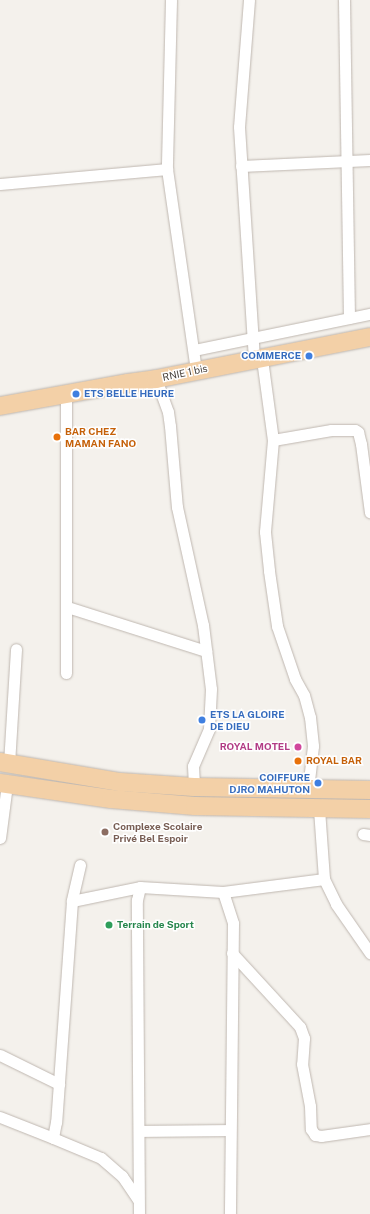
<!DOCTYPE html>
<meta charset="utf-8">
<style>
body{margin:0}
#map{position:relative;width:370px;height:1214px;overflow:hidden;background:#f4f1ec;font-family:"Public Sans",sans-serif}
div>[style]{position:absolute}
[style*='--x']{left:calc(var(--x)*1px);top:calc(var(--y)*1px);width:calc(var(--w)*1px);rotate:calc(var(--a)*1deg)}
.roads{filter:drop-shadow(0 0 1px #bfb7b0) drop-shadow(0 0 1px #bfb7b0)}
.minor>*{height:11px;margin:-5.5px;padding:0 5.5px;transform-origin:5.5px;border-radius:5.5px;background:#fff}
.primary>*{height:18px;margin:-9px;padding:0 9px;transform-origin:9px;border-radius:9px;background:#f3d0a7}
.dots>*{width:11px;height:11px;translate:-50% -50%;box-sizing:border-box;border:2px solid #fff;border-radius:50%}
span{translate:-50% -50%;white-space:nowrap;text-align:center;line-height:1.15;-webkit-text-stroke:3px #fff;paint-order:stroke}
.shop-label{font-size:10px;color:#366cbe;font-weight:700}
.right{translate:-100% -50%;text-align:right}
.left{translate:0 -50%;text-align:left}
.street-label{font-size:10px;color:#48413b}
.food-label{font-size:10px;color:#c56008;font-weight:700}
.hotel-label{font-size:10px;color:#b23c85;font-weight:700}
.education-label{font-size:10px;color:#785e54;font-weight:700}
.leisure-label{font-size:10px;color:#27864d;font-weight:700}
</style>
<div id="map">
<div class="roads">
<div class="minor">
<i style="--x:171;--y:0;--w:169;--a:91.4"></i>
<i style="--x:167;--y:169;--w:203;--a:81.8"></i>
<i style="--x:249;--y:0;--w:127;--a:94.5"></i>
<i style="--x:239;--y:127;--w:233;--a:86.3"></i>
<i style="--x:344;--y:0;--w:318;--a:89.1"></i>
<i style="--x:241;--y:166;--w:129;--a:-2.7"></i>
<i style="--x:0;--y:184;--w:168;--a:-5.1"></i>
<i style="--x:194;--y:350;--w:180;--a:-11.6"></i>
<i style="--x:262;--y:359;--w:82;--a:82.3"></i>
<i style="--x:273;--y:440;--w:92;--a:95"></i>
<i style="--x:265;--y:532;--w:39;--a:84"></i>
<i style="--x:269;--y:571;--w:56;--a:81.7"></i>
<i style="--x:277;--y:626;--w:56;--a:71.2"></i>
<i style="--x:295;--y:679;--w:18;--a:61"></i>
<i style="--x:304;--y:695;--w:23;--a:75"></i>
<i style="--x:310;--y:717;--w:29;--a:84"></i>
<i style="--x:313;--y:746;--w:43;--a:96.6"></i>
<i style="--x:156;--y:379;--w:35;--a:70"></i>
<i style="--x:168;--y:412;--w:14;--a:82"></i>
<i style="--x:170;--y:426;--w:81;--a:85.1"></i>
<i style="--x:177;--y:507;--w:121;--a:77.6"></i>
<i style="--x:203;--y:625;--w:64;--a:82.9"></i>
<i style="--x:211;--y:689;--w:40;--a:92.9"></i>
<i style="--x:209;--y:729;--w:40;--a:113.4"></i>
<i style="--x:193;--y:766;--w:21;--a:87"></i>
<i style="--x:273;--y:440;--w:59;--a:-9.8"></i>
<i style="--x:331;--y:430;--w:24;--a:0"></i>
<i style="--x:355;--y:430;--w:4;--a:34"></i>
<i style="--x:358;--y:432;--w:12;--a:76"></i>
<i style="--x:361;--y:444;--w:69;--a:82.5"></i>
<i style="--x:67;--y:607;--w:146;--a:17.6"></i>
<i style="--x:66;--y:673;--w:278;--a:-90"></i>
<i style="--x:9;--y:764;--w:115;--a:-86.5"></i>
<i style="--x:319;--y:809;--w:70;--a:85.9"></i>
<i style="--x:324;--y:879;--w:28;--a:64"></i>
<i style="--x:336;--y:904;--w:60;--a:55.2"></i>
<i style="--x:363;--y:834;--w:7;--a:8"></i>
<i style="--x:0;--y:838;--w:54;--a:-82.6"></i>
<i style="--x:80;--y:865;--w:37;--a:103"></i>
<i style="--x:72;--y:901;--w:222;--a:94.1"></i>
<i style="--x:56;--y:1122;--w:16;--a:101"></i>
<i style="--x:53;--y:1138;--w:52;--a:22.6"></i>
<i style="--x:101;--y:1158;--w:28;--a:41"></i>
<i style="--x:122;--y:1176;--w:29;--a:56"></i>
<i style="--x:223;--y:892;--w:33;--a:72"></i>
<i style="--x:233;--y:923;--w:291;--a:90.6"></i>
<i style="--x:72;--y:901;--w:69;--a:-11.6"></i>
<i style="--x:140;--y:887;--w:83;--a:3.4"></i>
<i style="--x:223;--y:892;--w:102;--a:-7.3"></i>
<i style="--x:232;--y:953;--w:100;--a:47.4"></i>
<i style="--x:300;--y:1027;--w:12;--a:70"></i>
<i style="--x:304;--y:1038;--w:26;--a:94"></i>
<i style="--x:302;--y:1064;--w:43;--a:79.2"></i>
<i style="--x:310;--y:1106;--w:23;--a:88"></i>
<i style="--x:311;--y:1129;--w:7;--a:56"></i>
<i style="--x:315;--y:1135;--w:6;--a:9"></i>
<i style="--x:321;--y:1136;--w:49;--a:-8.1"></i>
<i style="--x:0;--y:1055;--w:66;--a:26.2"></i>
<i style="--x:0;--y:1117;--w:57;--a:21.6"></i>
<i style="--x:139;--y:1131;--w:90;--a:-0.6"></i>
<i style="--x:139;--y:1214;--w:314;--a:-90.4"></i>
<i style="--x:137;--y:900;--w:13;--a:-77"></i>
</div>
<div class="primary">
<i style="--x:0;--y:406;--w:130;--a:-10.2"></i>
<i style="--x:128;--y:383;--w:28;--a:-8"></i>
<i style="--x:156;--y:379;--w:218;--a:-11.1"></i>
<i style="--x:0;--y:762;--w:122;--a:9.5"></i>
<i style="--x:120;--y:782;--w:74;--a:3.9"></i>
<i style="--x:194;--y:787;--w:176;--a:1"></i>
<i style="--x:0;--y:783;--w:112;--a:8.2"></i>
<i style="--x:111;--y:799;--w:84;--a:4.8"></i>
<i style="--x:195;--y:806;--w:175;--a:1"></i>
</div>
</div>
<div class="dots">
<i style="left:309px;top:356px;background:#3f7fe0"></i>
<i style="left:76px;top:394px;background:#3f7fe0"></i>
<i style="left:57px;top:437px;background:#e8710a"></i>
<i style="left:202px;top:720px;background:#3f7fe0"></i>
<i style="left:298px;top:747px;background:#d1479c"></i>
<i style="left:298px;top:761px;background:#e8710a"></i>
<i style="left:318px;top:783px;background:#3f7fe0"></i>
<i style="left:105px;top:832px;background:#8d6e63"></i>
<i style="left:109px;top:925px;background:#2e9e5b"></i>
</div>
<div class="shop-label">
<span class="right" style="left:301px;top:356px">COMMERCE</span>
<span class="left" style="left:84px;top:394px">ETS BELLE HEURE</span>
<span class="left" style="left:210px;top:720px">ETS LA GLOIRE<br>DE DIEU</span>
<span class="right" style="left:310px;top:783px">COIFFURE<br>DJRO MAHUTON</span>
</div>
<div class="street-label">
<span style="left:185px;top:373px;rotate:-12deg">RNIE 1 bis</span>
</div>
<div class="food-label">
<span class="left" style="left:65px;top:437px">BAR CHEZ<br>MAMAN FANO</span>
<span class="left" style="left:306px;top:761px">ROYAL BAR</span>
</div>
<div class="hotel-label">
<span class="right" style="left:290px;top:747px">ROYAL MOTEL</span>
</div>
<div class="education-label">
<span class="left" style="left:113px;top:832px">Complexe Scolaire<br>Privé Bel Espoir</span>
</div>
<div class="leisure-label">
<span class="left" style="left:117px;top:925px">Terrain de Sport</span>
</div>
</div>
